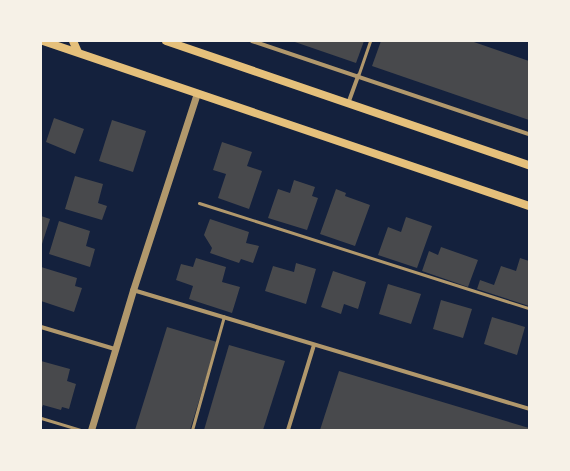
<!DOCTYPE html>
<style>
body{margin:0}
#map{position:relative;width:570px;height:471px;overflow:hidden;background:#14213d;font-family:"Noto Sans",sans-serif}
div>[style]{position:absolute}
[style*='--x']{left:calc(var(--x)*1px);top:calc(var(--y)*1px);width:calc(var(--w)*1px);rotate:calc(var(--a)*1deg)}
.building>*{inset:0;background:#48494c}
.service>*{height:3px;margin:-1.5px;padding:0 1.5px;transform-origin:1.5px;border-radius:1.5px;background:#b1986c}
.minor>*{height:4px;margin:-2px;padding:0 2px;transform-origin:2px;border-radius:2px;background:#b1986c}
.tertiary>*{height:7px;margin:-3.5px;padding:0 3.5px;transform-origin:3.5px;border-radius:3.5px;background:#b1986c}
.secondary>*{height:8px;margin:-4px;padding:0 4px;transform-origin:4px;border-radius:4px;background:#e5c07b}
span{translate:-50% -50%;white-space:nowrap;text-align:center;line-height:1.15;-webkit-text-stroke:3px #f6f1e7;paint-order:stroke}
.frame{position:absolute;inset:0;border:42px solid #f6f1e7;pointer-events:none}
</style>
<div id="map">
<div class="building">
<i style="clip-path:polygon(292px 41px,364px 41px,356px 63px)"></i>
<i style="clip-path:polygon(381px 41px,471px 41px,529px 61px,529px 120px,372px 66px)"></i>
<i style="clip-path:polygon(54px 118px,84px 129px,75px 154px,46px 142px)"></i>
<i style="clip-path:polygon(112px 120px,146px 131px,133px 172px,99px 161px)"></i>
<i style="clip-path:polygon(222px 142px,252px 152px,247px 166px,262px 171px,249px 209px,218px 198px,226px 174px,213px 170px)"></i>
<i style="clip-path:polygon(75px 176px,103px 184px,98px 203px,107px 206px,102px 220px,65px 209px)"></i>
<i style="clip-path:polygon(294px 180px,315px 187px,312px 196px,318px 198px,307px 230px,268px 218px,278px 189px,290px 193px)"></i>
<i style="clip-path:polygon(336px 189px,346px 193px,345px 196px,370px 205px,355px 246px,320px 234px)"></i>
<i style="clip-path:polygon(41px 216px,50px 219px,41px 247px)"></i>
<i style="clip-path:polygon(406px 217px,432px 226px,417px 268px,378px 255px,388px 227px,401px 232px)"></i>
<i style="clip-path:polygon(210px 219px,249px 232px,246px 243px,259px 246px,253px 263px,241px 259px,239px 263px,210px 253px,212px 248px,204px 235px)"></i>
<i style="clip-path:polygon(59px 221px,90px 231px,86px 246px,95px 249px,90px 267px,49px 254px)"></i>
<i style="clip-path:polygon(441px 247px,478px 260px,468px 287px,422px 271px,429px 251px,438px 255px)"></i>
<i style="clip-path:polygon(196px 258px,226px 267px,222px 282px,240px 287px,232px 313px,189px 299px,193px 286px,176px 280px,181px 264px,193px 267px)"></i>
<i style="clip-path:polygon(520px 258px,529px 261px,529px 306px,477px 289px,480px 280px,494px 285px,501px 266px,516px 271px)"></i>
<i style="clip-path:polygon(296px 263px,316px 269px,306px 304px,265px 291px,273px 266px,294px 272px)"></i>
<i style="clip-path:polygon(41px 267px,77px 278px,75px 286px,82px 288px,74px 312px,41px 301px)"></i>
<i style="clip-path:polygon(333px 271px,366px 282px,358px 309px,344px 304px,341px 314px,321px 307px)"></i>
<i style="clip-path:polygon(388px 284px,421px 294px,411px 324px,379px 314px)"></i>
<i style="clip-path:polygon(441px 300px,472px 309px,463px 338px,433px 329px)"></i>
<i style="clip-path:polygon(492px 317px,525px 327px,517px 355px,484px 344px)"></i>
<i style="clip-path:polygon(167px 327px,217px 342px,190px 430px,135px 430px)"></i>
<i style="clip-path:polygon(229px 345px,285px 361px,263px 430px,204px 430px)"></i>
<i style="clip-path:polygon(41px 361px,70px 369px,67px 381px,76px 384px,69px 409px,62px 407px,61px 410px,43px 405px,41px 410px)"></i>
<i style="clip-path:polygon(339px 371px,529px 428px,529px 430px,320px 430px)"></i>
</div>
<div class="service">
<i style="--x:358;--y:76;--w:37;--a:-71"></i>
<i style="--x:199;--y:203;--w:346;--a:17.7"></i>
<i style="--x:41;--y:418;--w:42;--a:16.7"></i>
<i style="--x:192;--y:430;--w:118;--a:-74.3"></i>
</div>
<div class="minor">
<i style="--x:252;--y:41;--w:292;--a:18.6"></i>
<i style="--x:349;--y:101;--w:27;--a:-70"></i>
<i style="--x:133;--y:290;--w:413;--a:16.7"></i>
<i style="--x:41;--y:327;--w:77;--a:16.6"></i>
<i style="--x:288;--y:430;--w:89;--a:-73"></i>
</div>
<div class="tertiary">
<i style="--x:91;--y:430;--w:146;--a:-73.3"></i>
<i style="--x:133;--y:290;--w:207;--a:-72"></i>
</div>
<div class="secondary">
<i style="--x:43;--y:41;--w:513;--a:18.75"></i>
<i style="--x:73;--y:41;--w:12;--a:66"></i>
<i style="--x:166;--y:41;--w:384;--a:18.9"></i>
</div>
<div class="frame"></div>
</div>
